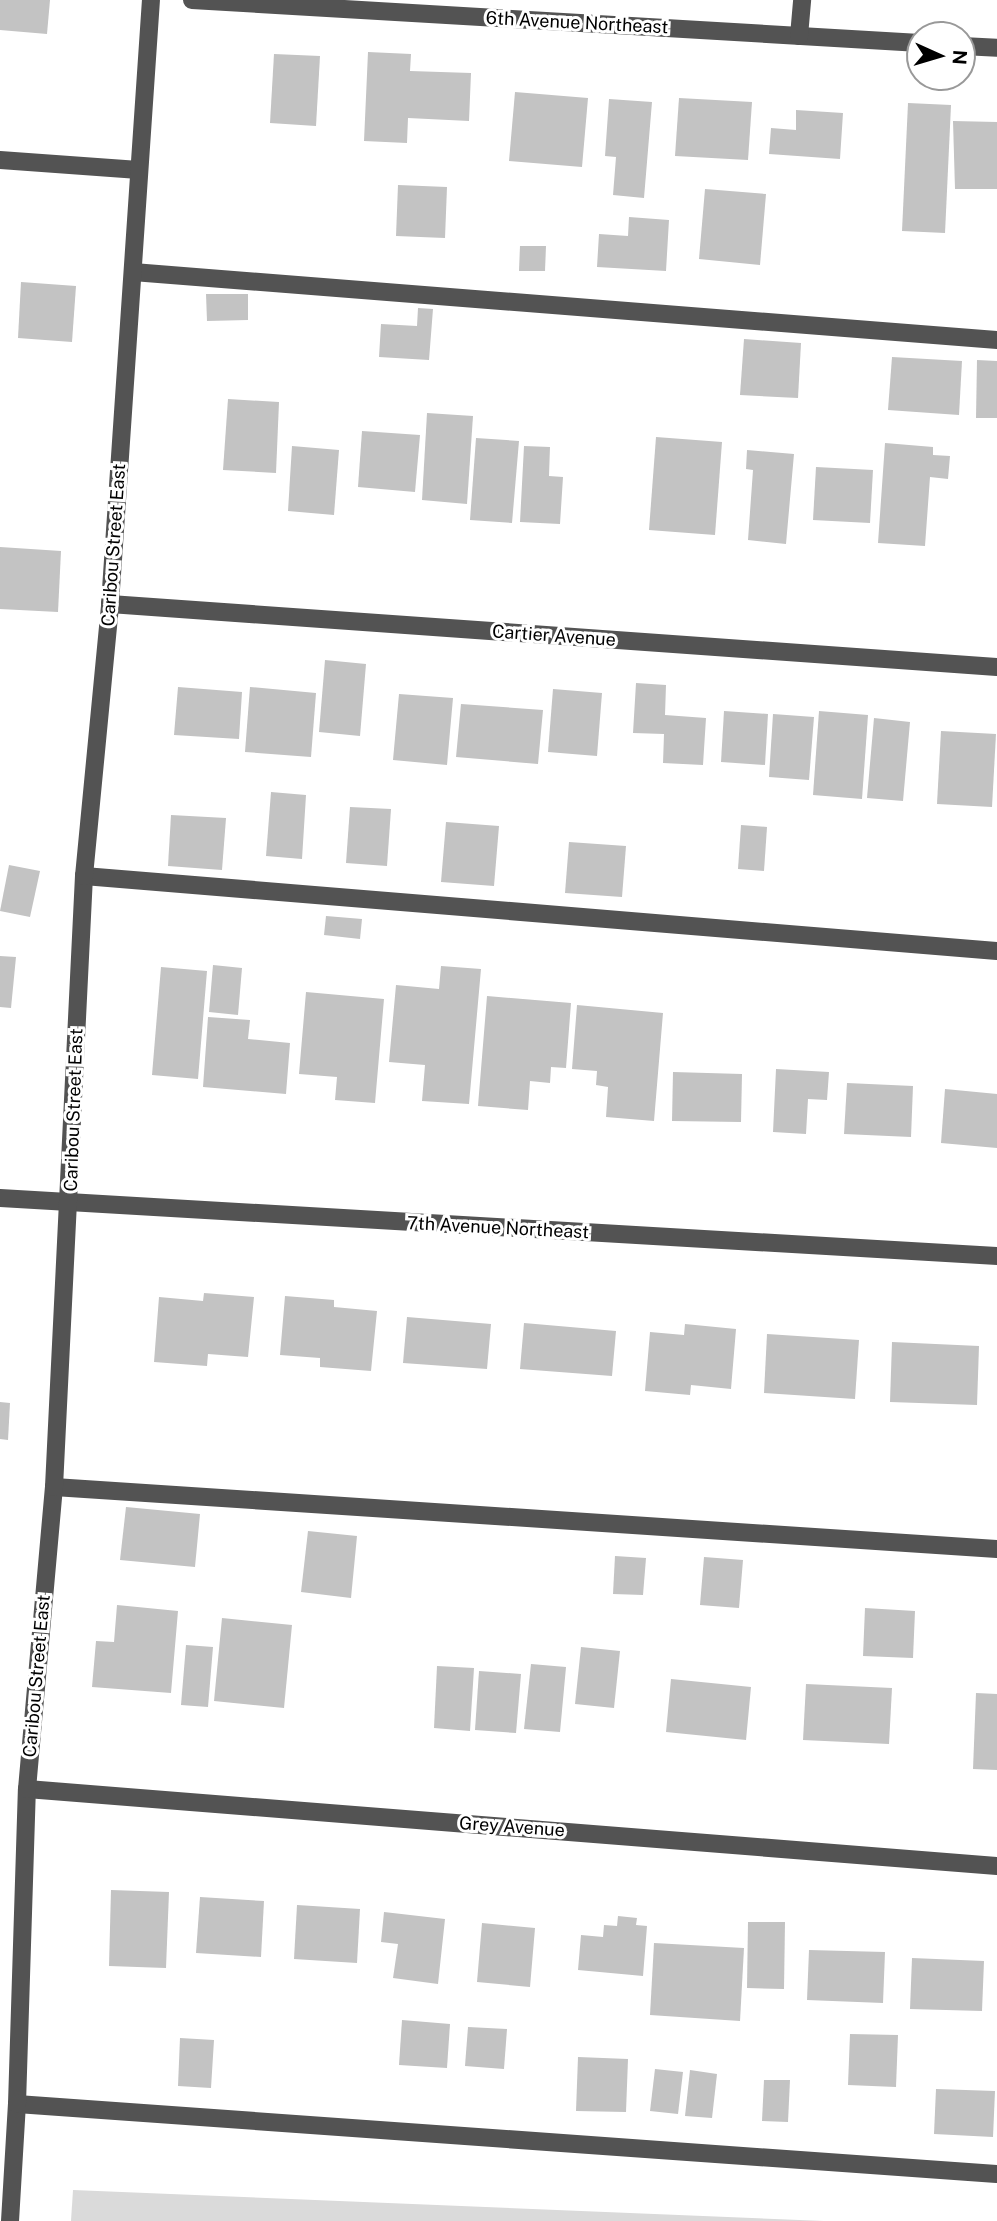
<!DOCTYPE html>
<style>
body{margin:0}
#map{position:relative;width:997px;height:2221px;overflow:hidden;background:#fff;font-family:"Public Sans",sans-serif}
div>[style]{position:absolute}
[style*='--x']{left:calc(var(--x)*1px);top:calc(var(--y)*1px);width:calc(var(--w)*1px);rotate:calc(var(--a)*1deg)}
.green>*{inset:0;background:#dadada}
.building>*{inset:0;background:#c3c3c3}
.minor>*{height:18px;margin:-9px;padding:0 9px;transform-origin:9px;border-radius:9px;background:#535353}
span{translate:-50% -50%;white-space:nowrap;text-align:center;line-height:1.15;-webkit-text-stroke:6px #fff;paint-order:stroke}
.street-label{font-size:18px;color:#000}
.north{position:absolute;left:906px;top:21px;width:70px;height:70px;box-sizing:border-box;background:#fff;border:2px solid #999;border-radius:50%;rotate:94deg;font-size:19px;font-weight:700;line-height:28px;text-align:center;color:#000}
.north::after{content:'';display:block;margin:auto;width:24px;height:32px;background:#000;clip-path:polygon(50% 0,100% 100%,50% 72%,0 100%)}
</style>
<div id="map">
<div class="green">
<i style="clip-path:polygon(73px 2190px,824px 2221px,71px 2221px)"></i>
</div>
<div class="building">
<i style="clip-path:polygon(0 0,50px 0,47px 34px,0 30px)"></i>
<i style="clip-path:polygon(368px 52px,411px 54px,410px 71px,471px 73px,469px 121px,408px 118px,407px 143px,364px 141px)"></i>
<i style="clip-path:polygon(274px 54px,320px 56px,316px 126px,270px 123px)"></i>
<i style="clip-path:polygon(515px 92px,588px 98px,582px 167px,509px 161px)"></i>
<i style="clip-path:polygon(679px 98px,752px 102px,748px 160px,675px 156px)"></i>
<i style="clip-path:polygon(609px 99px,652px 102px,644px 198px,613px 195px,616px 157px,605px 156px)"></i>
<i style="clip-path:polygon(908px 103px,951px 105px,945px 233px,902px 231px)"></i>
<i style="clip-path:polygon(796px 110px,843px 113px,840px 159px,769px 154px,771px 128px,796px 130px)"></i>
<i style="clip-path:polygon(953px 121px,997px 122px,997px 189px,955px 189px)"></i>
<i style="clip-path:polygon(398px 185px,447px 187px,445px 238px,396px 236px)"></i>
<i style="clip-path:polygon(705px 189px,766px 194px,760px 265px,699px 259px)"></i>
<i style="clip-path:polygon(629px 217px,669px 220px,666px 271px,597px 267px,599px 234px,628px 236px)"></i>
<i style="clip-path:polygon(520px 246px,546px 246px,545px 271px,519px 271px)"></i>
<i style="clip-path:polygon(21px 282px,76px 286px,72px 342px,18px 338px)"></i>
<i style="clip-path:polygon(206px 294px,248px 294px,248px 320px,207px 321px)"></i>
<i style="clip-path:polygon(418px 308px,433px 309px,429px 360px,379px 357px,381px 324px,417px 326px)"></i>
<i style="clip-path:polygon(744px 339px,801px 343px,798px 398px,740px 395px)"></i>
<i style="clip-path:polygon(892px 357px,962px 361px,959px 415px,888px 410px)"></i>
<i style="clip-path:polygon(977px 360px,997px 361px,997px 418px,976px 418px)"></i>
<i style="clip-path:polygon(228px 399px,279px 402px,276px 473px,223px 470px)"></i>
<i style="clip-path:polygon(427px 413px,473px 416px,467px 504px,422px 500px)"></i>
<i style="clip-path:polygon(362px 431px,420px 435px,415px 492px,358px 487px)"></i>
<i style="clip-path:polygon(656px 437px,722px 442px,715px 535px,649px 530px)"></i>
<i style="clip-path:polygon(476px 438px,519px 441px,512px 523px,470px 520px)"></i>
<i style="clip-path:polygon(885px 443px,933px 447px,933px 455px,950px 456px,948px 479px,930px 477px,925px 546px,878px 543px)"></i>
<i style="clip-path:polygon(292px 446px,339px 450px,334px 515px,288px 511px)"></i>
<i style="clip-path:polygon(524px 446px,550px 447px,549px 476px,563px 477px,560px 524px,520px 522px)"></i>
<i style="clip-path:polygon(747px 450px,794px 454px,786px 544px,748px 540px,753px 470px,746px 469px)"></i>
<i style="clip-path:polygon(816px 467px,873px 470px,870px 523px,813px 520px)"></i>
<i style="clip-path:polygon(0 547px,61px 551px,58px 612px,0 609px)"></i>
<i style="clip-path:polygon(325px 660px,366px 664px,360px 736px,319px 732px)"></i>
<i style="clip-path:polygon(636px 683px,666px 685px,665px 715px,706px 718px,703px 765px,663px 763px,664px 734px,633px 733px)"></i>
<i style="clip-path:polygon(178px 687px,242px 692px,239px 739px,174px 735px)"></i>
<i style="clip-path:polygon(250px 687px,316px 693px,311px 757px,245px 752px)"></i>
<i style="clip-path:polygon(553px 689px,602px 693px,597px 756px,548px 752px)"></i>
<i style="clip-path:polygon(399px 694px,453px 698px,447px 765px,393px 760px)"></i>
<i style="clip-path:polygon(461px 704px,543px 710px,538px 764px,456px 757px)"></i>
<i style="clip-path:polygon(724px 711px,768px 714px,765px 765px,721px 762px)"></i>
<i style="clip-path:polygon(819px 711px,868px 715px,862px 799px,813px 795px)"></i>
<i style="clip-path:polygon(773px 714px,814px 717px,809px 780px,769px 777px)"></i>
<i style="clip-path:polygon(874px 718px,910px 722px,903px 801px,867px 798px)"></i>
<i style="clip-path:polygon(941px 731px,996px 734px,992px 807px,937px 804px)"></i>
<i style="clip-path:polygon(271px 792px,306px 795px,302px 859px,266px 856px)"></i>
<i style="clip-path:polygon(350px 807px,391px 809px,387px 866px,346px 863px)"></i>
<i style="clip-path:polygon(171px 815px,226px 818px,222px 870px,168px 866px)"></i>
<i style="clip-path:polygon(446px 822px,499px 826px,494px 886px,441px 882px)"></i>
<i style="clip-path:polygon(741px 825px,767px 827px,764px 871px,738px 869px)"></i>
<i style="clip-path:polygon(569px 842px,626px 846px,622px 897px,565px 893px)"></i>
<i style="clip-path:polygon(9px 865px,40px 871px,30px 917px,0 911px)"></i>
<i style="clip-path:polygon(326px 916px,362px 919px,360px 939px,324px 935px)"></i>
<i style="clip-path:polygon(0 956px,16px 957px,11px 1008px,0 1007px)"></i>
<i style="clip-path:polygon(213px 965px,242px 968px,238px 1015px,209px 1012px)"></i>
<i style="clip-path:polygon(441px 966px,481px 969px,469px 1104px,422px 1101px,425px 1065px,389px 1062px,396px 985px,439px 989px)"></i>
<i style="clip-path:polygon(161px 967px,207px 971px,198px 1079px,152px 1075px)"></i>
<i style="clip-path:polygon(306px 992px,384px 999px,375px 1103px,335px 1100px,337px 1077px,299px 1074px)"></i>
<i style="clip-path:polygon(487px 996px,571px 1003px,566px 1068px,551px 1067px,550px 1083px,530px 1081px,528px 1110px,478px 1106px)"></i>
<i style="clip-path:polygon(577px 1005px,663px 1013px,654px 1121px,606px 1117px,608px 1087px,596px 1085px,597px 1071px,572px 1069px)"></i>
<i style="clip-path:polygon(208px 1017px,250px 1020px,248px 1039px,290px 1043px,286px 1094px,203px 1087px)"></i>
<i style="clip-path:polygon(776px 1069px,829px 1072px,827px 1100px,808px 1099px,806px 1134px,773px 1132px)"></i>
<i style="clip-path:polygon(673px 1072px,742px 1074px,741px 1122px,672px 1121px)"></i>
<i style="clip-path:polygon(847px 1083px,913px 1086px,911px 1137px,844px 1134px)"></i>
<i style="clip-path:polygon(945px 1089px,997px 1094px,997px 1148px,941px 1143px)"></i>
<i style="clip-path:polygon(204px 1293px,254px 1297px,248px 1357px,208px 1354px,207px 1366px,154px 1362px,159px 1297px,203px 1301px)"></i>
<i style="clip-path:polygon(285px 1296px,334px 1300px,334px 1307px,377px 1311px,371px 1371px,320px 1367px,320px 1358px,280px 1355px)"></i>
<i style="clip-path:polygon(407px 1317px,491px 1324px,487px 1369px,403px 1363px)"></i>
<i style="clip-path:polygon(524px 1323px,616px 1331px,612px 1376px,520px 1369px)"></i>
<i style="clip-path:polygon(685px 1324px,736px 1329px,731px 1389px,691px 1385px,690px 1395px,645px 1391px,650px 1332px,684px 1335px)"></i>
<i style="clip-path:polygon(767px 1334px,859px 1340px,855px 1399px,764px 1393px)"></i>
<i style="clip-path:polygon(892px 1342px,979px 1346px,977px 1405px,890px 1402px)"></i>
<i style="clip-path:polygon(0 1402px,10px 1403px,8px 1440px,0 1439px)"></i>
<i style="clip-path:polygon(126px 1507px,200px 1514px,195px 1567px,120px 1560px)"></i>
<i style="clip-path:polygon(308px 1531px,357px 1536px,351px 1598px,301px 1592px)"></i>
<i style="clip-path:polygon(615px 1556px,646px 1558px,643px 1595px,613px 1594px)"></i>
<i style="clip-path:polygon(704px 1557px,743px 1560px,739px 1608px,700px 1605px)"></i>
<i style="clip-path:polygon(117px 1605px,178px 1611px,171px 1693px,92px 1687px,96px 1641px,114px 1642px)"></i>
<i style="clip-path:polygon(865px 1608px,915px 1611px,913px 1658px,863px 1656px)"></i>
<i style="clip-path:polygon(222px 1618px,292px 1625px,284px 1708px,214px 1701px)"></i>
<i style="clip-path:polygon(186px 1645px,213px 1647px,208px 1707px,181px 1705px)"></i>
<i style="clip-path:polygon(581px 1647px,620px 1651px,614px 1708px,575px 1704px)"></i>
<i style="clip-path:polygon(531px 1664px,566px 1667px,560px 1732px,524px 1729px)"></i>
<i style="clip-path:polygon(437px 1666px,474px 1668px,470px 1731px,434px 1728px)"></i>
<i style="clip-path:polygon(479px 1671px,521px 1674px,516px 1733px,475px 1730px)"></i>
<i style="clip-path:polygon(671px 1679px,751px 1687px,746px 1740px,666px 1732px)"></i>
<i style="clip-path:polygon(806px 1684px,892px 1688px,889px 1744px,803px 1740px)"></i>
<i style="clip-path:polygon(976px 1693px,997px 1694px,997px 1770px,973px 1769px)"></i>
<i style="clip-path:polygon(111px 1890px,169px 1892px,166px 1968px,109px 1966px)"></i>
<i style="clip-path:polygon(200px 1897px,264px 1901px,261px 1957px,196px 1953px)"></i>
<i style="clip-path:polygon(297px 1905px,360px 1909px,357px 1963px,294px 1959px)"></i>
<i style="clip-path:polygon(384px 1912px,445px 1919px,438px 1984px,393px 1978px,398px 1944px,381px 1942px)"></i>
<i style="clip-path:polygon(618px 1916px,637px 1918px,636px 1925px,647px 1926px,643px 1976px,578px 1970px,581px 1935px,603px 1937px,604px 1925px,617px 1926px)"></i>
<i style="clip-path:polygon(748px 1922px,785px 1922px,784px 1989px,747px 1988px)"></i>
<i style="clip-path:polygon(482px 1923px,535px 1928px,530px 1987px,477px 1982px)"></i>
<i style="clip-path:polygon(654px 1943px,744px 1948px,740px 2021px,650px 2015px)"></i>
<i style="clip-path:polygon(809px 1950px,885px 1952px,883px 2003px,807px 2000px)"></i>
<i style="clip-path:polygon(912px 1958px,984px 1961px,982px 2011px,910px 2009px)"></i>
<i style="clip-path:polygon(402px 2020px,450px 2024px,447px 2068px,399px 2065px)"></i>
<i style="clip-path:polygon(468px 2027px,507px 2029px,504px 2069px,465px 2066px)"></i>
<i style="clip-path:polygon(850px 2034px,898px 2035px,896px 2087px,848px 2085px)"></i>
<i style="clip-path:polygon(180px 2038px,214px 2040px,211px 2088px,178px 2086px)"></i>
<i style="clip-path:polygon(578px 2057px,628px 2059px,626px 2112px,576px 2111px)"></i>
<i style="clip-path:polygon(655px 2069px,683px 2072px,678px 2114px,650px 2111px)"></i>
<i style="clip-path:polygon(690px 2070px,717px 2074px,712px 2118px,685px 2116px)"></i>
<i style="clip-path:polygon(764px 2080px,790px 2080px,788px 2122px,762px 2121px)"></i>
<i style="clip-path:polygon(936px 2089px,995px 2091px,993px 2137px,934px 2134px)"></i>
</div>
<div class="minor">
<i style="--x:192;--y:0;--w:729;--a:3.38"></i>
<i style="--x:799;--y:36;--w:36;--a:-85"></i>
<i style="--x:962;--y:46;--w:35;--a:3"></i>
<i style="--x:0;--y:160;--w:139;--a:4.1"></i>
<i style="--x:133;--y:272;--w:867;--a:4.5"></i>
<i style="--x:110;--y:604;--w:889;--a:4.06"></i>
<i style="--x:84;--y:876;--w:916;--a:4.7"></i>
<i style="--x:0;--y:1198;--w:999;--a:3.33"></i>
<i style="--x:54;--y:1487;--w:945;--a:3.76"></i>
<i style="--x:27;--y:1789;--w:973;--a:4.54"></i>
<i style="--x:17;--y:2104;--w:982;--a:4.09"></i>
<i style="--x:10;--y:2221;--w:117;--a:-86.6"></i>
<i style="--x:17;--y:2104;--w:315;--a:-88.2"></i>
<i style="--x:27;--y:1789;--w:303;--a:-84.9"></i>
<i style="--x:54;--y:1487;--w:612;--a:-87.19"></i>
<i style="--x:84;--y:876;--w:273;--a:-84.5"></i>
<i style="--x:110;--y:604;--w:605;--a:-86.12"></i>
</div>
<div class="street-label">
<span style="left:577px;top:23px;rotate:3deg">6th Avenue Northeast</span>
<span style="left:114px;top:545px;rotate:-86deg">Caribou Street East</span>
<span style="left:554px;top:636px;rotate:4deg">Cartier Avenue</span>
<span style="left:74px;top:1110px;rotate:-88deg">Caribou Street East</span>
<span style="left:498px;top:1228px;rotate:3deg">7th Avenue Northeast</span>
<span style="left:37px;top:1676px;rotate:-85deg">Caribou Street East</span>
<span style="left:512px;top:1827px;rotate:4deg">Grey Avenue</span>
</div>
<div class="north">N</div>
</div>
